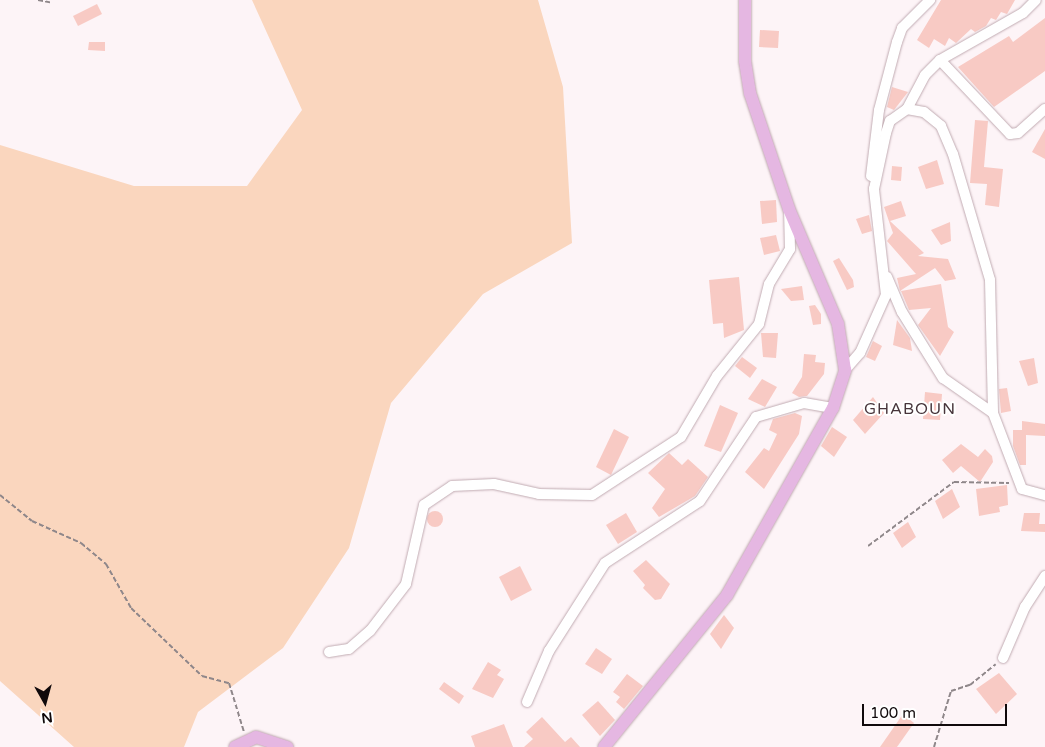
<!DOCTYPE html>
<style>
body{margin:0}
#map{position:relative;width:1045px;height:747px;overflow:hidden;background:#fdf4f7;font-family:"Varela Round",sans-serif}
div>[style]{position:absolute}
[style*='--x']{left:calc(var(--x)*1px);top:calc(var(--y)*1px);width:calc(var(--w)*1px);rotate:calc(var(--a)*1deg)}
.green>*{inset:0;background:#fad6be}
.building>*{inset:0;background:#f8cac4}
.round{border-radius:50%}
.path>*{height:2px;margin-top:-1px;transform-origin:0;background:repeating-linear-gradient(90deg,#8f878a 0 5px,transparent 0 7.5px)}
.roads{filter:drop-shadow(0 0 1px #c1abb2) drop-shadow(0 0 1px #c1abb2)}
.minor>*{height:10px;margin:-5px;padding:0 5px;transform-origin:5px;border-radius:5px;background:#fff}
.major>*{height:12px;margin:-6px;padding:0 6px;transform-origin:6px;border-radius:6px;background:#e5b7e2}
span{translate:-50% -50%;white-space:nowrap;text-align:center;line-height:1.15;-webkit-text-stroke:4px #fff;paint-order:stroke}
.quarter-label{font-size:16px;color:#47353b;letter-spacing:1px}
.north{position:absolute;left:20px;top:677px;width:50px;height:50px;-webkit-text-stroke:4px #fff;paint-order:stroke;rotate:173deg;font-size:14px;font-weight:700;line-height:20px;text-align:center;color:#10090b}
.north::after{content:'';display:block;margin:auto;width:18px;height:22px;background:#10090b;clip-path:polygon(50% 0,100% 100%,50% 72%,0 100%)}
.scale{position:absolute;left:862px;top:704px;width:145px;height:22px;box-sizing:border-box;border:2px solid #10090b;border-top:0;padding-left:6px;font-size:15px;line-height:18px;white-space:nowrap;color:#10090b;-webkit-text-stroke:4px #fff;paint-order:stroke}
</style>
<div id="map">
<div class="green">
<i style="clip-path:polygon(252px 0,538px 0,563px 87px,572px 243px,483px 294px,391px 403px,349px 548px,283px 648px,198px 712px,184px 747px,74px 747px,0 681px,0 145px,134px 186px,247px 186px,302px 110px)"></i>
</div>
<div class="building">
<i style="clip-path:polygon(941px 0,1015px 0,1007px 14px,1001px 12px,996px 20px,991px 18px,986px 26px,975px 32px,971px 29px,956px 43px,949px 38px,945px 46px,934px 39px,929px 48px,917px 40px)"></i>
<i style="clip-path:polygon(97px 4px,102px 14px,78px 26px,73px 16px)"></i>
<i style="clip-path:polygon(1045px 18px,1045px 71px,994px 107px,958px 67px,1009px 36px,1013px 42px)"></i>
<i style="clip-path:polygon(760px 30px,779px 31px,778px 48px,759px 47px)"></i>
<i style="clip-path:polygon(89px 42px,105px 42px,105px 51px,88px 50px)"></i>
<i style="clip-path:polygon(892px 87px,908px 92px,894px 110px,887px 107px)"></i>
<i style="clip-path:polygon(975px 120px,988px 121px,984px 167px,1003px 169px,999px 207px,985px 205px,987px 184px,970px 183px)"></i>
<i style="clip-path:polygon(1045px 129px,1045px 159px,1032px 152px)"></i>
<i style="clip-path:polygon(937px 160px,944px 184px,926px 189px,918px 167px)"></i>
<i style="clip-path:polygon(892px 166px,902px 167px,901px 181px,891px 180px)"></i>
<i style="clip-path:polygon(776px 200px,777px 222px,762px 224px,760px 201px)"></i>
<i style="clip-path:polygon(901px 201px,906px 216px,890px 221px,924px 253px,918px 256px,948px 259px,956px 279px,945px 281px,935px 268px,900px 291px,897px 278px,916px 274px,887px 241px,893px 233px,884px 207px)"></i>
<i style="clip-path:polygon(869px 215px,872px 231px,862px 234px,856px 219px)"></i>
<i style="clip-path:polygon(950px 222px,951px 241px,941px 245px,931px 230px)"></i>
<i style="clip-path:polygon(776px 235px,780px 251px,764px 255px,760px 238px)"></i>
<i style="clip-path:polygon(839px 258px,853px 280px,854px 287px,847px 290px,833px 261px)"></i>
<i style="clip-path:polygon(739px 277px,744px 330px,724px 338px,723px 323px,713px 324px,709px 280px)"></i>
<i style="clip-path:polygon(941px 284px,948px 327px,954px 332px,940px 356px,918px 325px,931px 308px,909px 310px,901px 291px)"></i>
<i style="clip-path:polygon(802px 286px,804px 300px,791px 301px,781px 289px)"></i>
<i style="clip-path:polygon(815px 305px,821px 314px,821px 324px,813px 325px,809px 306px)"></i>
<i style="clip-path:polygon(897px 320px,910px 338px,912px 351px,893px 345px)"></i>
<i style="clip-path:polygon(761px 333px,778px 333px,776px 358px,763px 357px)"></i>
<i style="clip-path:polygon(873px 341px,882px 346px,875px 361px,866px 357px)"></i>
<i style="clip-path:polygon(804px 354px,816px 355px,815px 362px,825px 363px,824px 374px,807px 396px,799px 397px,792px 393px,802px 377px)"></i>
<i style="clip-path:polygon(742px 357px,757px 368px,750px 378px,735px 366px)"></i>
<i style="clip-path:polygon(1034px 358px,1038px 383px,1028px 386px,1019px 361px)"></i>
<i style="clip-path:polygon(762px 379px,777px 387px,765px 407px,748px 399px)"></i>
<i style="clip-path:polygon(1007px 388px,1011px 411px,1001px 413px,999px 389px)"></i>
<i style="clip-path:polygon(925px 392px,942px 394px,940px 420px,923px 419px)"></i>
<i style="clip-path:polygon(873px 397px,884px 413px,865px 434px,853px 420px)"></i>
<i style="clip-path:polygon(720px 405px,738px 413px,721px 452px,704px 446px)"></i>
<i style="clip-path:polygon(795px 413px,802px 416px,799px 434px,764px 489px,745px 472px,764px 448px,769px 451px,777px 434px,769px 430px,773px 419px)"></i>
<i style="clip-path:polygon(1022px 421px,1045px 424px,1045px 436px,1026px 435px,1026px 465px,1020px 465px,1013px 446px,1013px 430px,1022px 430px)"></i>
<i style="clip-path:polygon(832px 427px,847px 437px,834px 457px,821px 446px)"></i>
<i style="clip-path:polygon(614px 429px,629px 437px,611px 475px,596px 467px)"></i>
<i style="clip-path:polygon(961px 444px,978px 457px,985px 449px,992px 456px,993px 462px,980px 482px,961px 466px,953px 473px,942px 460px)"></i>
<i style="clip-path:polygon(669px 453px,682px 465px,688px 459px,708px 477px,695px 496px,659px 517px,652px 508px,665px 489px,648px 473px)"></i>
<i style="clip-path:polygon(1007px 485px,1008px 505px,999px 507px,1000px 512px,979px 516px,976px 489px)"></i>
<i style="clip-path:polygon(952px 489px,960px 507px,943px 519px,935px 501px)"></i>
<i class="round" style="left:427px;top:511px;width:16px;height:16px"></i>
<i style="clip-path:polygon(626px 513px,637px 532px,618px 544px,606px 525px)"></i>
<i style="clip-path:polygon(1024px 513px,1040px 513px,1039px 524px,1045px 524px,1045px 532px,1021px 531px)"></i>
<i style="clip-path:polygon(908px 522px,916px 537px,902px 548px,893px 533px)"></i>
<i style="clip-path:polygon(646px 560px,670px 584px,661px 599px,655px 600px,643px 588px,645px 585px,633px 571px)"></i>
<i style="clip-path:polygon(520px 566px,532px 590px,511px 601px,499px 577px)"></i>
<i style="clip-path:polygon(724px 615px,734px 628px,721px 649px,710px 634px)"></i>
<i style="clip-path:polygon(596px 648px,612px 659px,602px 674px,585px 664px)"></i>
<i style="clip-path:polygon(488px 662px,501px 670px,497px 675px,504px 679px,493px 698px,472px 689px)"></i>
<i style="clip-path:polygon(999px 673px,1017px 694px,996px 714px,976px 689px)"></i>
<i style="clip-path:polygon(627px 674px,643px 686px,624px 709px,616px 702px,620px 697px,613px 692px)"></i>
<i style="clip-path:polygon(444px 682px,464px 696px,459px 704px,439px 689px)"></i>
<i style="clip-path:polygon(598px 701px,615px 720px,600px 736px,582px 715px)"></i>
<i style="clip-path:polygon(903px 714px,914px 723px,897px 747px,880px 747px)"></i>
<i style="clip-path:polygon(542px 717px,565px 742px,571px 737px,580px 747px,524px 747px,533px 739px,526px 732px)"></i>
<i style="clip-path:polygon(504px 724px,513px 747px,475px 747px,471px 736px)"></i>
</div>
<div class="path">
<i style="--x:38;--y:0;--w:15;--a:11"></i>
<i style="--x:0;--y:495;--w:41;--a:39.1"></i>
<i style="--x:32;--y:521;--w:54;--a:24.2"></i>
<i style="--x:81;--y:543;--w:33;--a:40"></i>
<i style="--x:106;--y:564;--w:51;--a:60.4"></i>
<i style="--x:131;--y:608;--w:98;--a:43.8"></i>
<i style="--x:202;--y:676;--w:28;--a:15"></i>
<i style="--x:229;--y:683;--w:51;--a:73"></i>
<i style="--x:868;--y:546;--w:107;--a:-36.7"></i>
<i style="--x:954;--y:482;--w:55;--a:1"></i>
<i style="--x:934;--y:747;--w:59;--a:-73.1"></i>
<i style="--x:951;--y:691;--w:20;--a:-18"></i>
<i style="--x:970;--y:685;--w:33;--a:-39"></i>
</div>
<div class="roads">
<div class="minor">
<i style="--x:940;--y:60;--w:102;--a:46.6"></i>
<i style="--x:1010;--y:134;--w:8;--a:-7"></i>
<i style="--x:1018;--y:133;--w:36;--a:-42"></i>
<i style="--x:907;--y:109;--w:38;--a:-62"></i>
<i style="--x:925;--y:75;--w:21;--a:-45"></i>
<i style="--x:940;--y:60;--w:95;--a:-29.5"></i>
<i style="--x:1023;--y:13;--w:18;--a:-45"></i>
<i style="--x:871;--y:176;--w:66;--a:-83.1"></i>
<i style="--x:879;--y:110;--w:70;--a:-75.2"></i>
<i style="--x:897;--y:42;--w:15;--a:-70"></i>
<i style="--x:902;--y:28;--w:40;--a:-45"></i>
<i style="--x:887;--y:277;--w:38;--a:67"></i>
<i style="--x:902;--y:312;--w:78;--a:58.2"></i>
<i style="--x:943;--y:378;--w:61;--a:35"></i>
<i style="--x:845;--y:370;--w:23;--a:-49"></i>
<i style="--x:860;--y:353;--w:64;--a:-65.9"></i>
<i style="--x:886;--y:295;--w:107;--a:-96.5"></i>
<i style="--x:874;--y:189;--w:57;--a:-77.9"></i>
<i style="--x:886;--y:133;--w:13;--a:-72"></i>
<i style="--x:890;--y:121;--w:21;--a:-35"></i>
<i style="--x:907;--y:109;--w:17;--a:10"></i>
<i style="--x:924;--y:112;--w:22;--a:39"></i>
<i style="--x:941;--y:126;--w:30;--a:67"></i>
<i style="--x:953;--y:154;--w:131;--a:73.6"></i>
<i style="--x:990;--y:280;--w:133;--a:88.7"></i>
<i style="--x:993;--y:413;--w:81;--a:69.1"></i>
<i style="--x:1022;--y:489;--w:24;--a:15"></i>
<i style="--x:329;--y:652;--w:20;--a:-9"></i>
<i style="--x:349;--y:649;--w:28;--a:-41"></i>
<i style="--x:370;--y:631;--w:59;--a:-52.5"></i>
<i style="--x:406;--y:584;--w:81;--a:-77.2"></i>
<i style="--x:424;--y:505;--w:34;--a:-34"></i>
<i style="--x:452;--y:486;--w:42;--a:-2.7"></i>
<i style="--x:494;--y:484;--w:46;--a:12.5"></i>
<i style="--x:539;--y:494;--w:53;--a:1.1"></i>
<i style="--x:592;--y:495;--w:106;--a:-33.1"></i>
<i style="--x:681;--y:437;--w:71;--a:-59.5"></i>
<i style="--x:717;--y:376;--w:67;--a:-51.1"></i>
<i style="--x:759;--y:324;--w:41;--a:-76"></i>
<i style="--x:769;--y:284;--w:41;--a:-59"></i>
<i style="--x:790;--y:249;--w:40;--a:-91.4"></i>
<i style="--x:1003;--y:658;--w:56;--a:-66.7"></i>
<i style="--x:1025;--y:607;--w:37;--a:-57"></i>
<i style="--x:527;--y:702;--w:56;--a:-66.7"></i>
<i style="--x:549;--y:651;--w:104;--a:-57.5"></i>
<i style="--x:605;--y:563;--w:113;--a:-33.1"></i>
<i style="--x:700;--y:501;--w:101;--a:-56.3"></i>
<i style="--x:756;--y:417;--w:50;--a:-16.3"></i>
<i style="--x:804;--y:403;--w:29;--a:10"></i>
</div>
<div class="major">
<i style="--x:235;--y:747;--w:23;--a:-25"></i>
<i style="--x:256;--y:737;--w:33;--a:18"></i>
<i style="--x:604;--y:747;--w:196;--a:-51"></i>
<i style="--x:727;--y:595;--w:215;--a:-60.5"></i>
<i style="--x:833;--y:408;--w:40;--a:-72"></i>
<i style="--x:845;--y:370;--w:47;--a:-98.7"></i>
<i style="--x:838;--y:324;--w:125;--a:-113.1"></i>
<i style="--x:789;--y:209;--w:122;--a:-108.6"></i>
<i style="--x:750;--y:93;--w:32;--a:-99"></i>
<i style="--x:745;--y:61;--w:61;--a:-90"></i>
</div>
</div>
<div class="quarter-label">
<span style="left:910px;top:409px">GHABOUN</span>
</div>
<div class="north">N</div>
<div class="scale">100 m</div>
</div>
